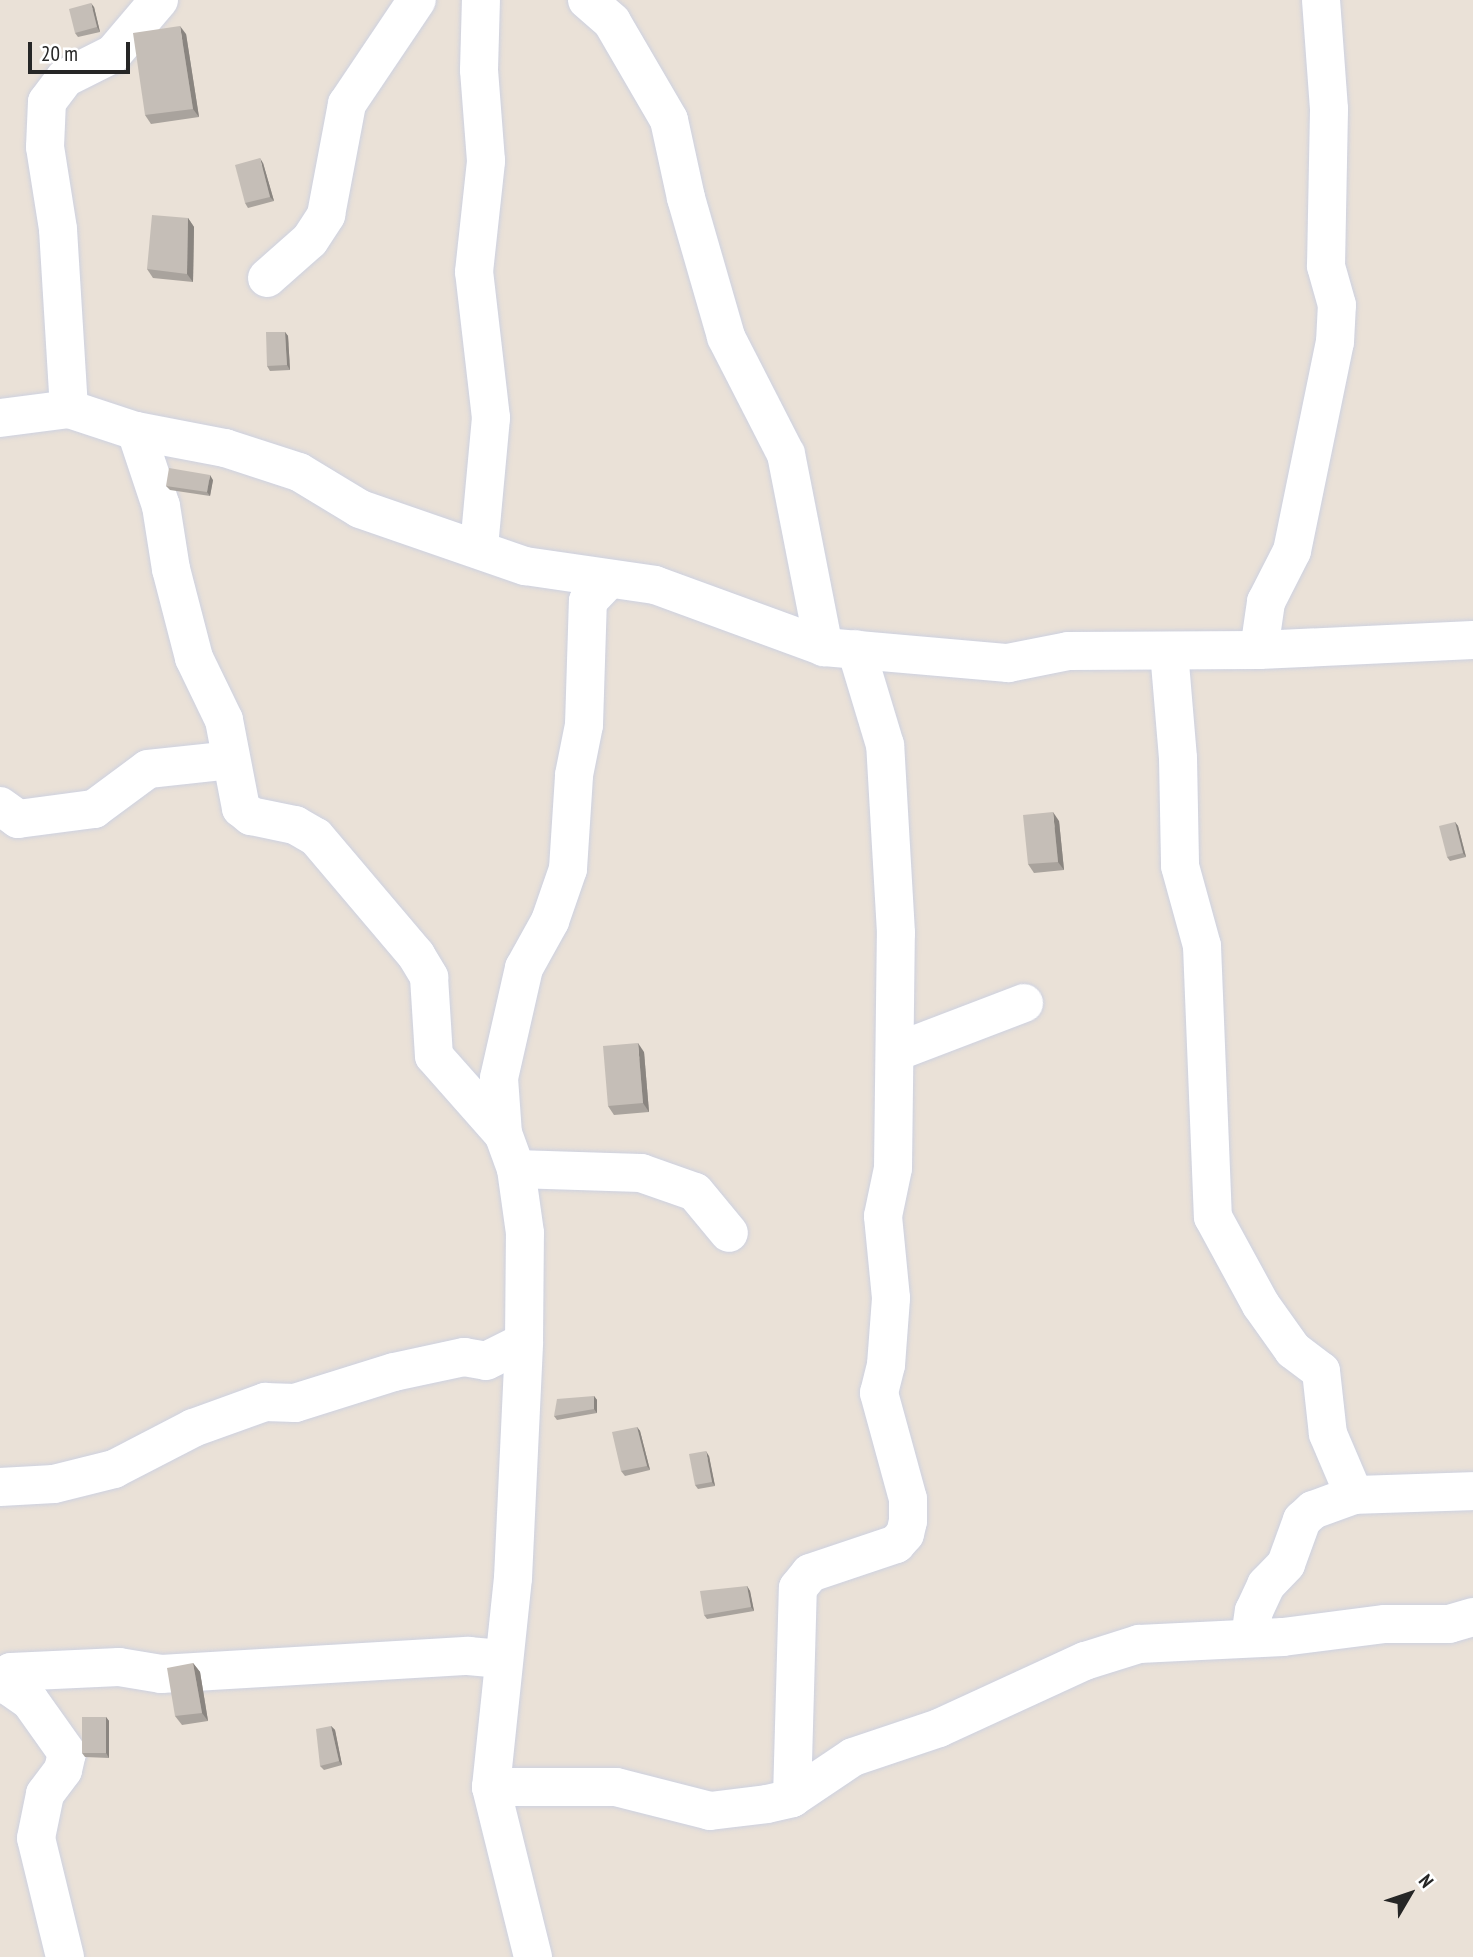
<!DOCTYPE html>
<style>
body{margin:0}
#map{position:relative;width:1473px;height:1957px;overflow:hidden;background:#eae1d7;font-family:"PT Sans Narrow",sans-serif}
div>[style]{position:absolute}
[style*='--x']{left:calc(var(--x)*1px);top:calc(var(--y)*1px);width:calc(var(--w)*1px);rotate:calc(var(--a)*1deg)}
.roads{filter:drop-shadow(0 0 2px #cdd1e0) drop-shadow(0 0 2px #cdd1e0)}
.minor>*{height:38px;margin:-19px;padding:0 19px;transform-origin:19px;border-radius:19px;background:#fff}
.wall>*{inset:0;background:#a9a39d}
.shaded-wall>*{inset:0;background:#8a8580}
.building>*{inset:0;background:#c5beb7}
span{translate:-50% -50%;white-space:nowrap;text-align:center;line-height:1.15;-webkit-text-stroke:5px #fff;paint-order:stroke}
.north{position:absolute;left:1375px;top:1859px;width:70px;height:70px;-webkit-text-stroke:5px #fff;paint-order:stroke;rotate:51deg;font-size:19px;font-weight:700;line-height:28px;text-align:center;color:#262626}
.north::after{content:'';display:block;margin:auto;width:24px;height:32px;background:#262626;clip-path:polygon(50% 0,100% 100%,50% 72%,0 100%)}
.scale{position:absolute;left:28px;top:42px;width:102px;height:32px;box-sizing:border-box;border:4px solid #262626;border-top:0;padding-left:9px;font-size:21px;line-height:24px;white-space:nowrap;color:#262626;-webkit-text-stroke:5px #fff;paint-order:stroke}
</style>
<div id="map">
<div class="roads">
<div class="minor">
<i style="--x:587;--y:0;--w:33;--a:41"></i>
<i style="--x:612;--y:22;--w:113;--a:59.8"></i>
<i style="--x:669;--y:120;--w:80;--a:77.7"></i>
<i style="--x:686;--y:198;--w:145;--a:73.9"></i>
<i style="--x:726;--y:337;--w:131;--a:62.9"></i>
<i style="--x:786;--y:454;--w:197;--a:78.9"></i>
<i style="--x:267;--y:278;--w:57;--a:-41.5"></i>
<i style="--x:310;--y:240;--w:30;--a:-57"></i>
<i style="--x:326;--y:215;--w:113;--a:-79.3"></i>
<i style="--x:347;--y:104;--w:125;--a:-56.1"></i>
<i style="--x:69;--y:409;--w:180;--a:-93.5"></i>
<i style="--x:58;--y:229;--w:83;--a:-99"></i>
<i style="--x:45;--y:147;--w:45;--a:-87.5"></i>
<i style="--x:47;--y:102;--w:30;--a:-53"></i>
<i style="--x:65;--y:78;--w:54;--a:-26.6"></i>
<i style="--x:113;--y:54;--w:71;--a:-49.6"></i>
<i style="--x:0;--y:418;--w:70;--a:-7.4"></i>
<i style="--x:69;--y:409;--w:71;--a:18.2"></i>
<i style="--x:136;--y:431;--w:91;--a:10.8"></i>
<i style="--x:225;--y:448;--w:78;--a:18"></i>
<i style="--x:299;--y:472;--w:71;--a:31.2"></i>
<i style="--x:360;--y:509;--w:175;--a:19.1"></i>
<i style="--x:525;--y:566;--w:131;--a:8.3"></i>
<i style="--x:655;--y:585;--w:180;--a:20.1"></i>
<i style="--x:824;--y:647;--w:185;--a:5"></i>
<i style="--x:1008;--y:663;--w:61;--a:-11.3"></i>
<i style="--x:1068;--y:651;--w:191;--a:-0.3"></i>
<i style="--x:1259;--y:650;--w:214;--a:-2.7"></i>
<i style="--x:136;--y:431;--w:79;--a:71.6"></i>
<i style="--x:161;--y:506;--w:64;--a:81"></i>
<i style="--x:171;--y:569;--w:92;--a:75.5"></i>
<i style="--x:194;--y:658;--w:69;--a:64.2"></i>
<i style="--x:224;--y:720;--w:90;--a:79.1"></i>
<i style="--x:241;--y:808;--w:13;--a:39"></i>
<i style="--x:251;--y:816;--w:45;--a:11.6"></i>
<i style="--x:295;--y:825;--w:24;--a:30"></i>
<i style="--x:316;--y:837;--w:155;--a:49.7"></i>
<i style="--x:416;--y:955;--w:26;--a:59"></i>
<i style="--x:429;--y:977;--w:79;--a:86.4"></i>
<i style="--x:434;--y:1056;--w:104;--a:48.5"></i>
<i style="--x:479;--y:547;--w:130;--a:-84.7"></i>
<i style="--x:491;--y:418;--w:147;--a:-96.6"></i>
<i style="--x:474;--y:272;--w:112;--a:-83.8"></i>
<i style="--x:486;--y:161;--w:91;--a:-94.4"></i>
<i style="--x:479;--y:70;--w:70;--a:-88.4"></i>
<i style="--x:1259;--y:650;--w:49;--a:-81.7"></i>
<i style="--x:1266;--y:602;--w:57;--a:-63"></i>
<i style="--x:1292;--y:551;--w:213;--a:-78.4"></i>
<i style="--x:1335;--y:342;--w:37;--a:-87"></i>
<i style="--x:1337;--y:305;--w:41;--a:-105.8"></i>
<i style="--x:1326;--y:266;--w:157;--a:-88.9"></i>
<i style="--x:1329;--y:109;--w:109;--a:-94.2"></i>
<i style="--x:1169;--y:651;--w:107;--a:85.2"></i>
<i style="--x:1178;--y:758;--w:108;--a:88.9"></i>
<i style="--x:1180;--y:866;--w:83;--a:74.6"></i>
<i style="--x:1202;--y:946;--w:271;--a:87.7"></i>
<i style="--x:1213;--y:1217;--w:100;--a:61.4"></i>
<i style="--x:1261;--y:1305;--w:55;--a:54.6"></i>
<i style="--x:1293;--y:1350;--w:35;--a:37"></i>
<i style="--x:1321;--y:1371;--w:63;--a:83.7"></i>
<i style="--x:1328;--y:1434;--w:66;--a:66.9"></i>
<i style="--x:0;--y:806;--w:22;--a:36"></i>
<i style="--x:18;--y:819;--w:77;--a:-7.5"></i>
<i style="--x:94;--y:809;--w:67;--a:-36.5"></i>
<i style="--x:148;--y:769;--w:83;--a:-6.2"></i>
<i style="--x:896;--y:1052;--w:137;--a:-20.9"></i>
<i style="--x:516;--y:1169;--w:125;--a:1.8"></i>
<i style="--x:641;--y:1173;--w:57;--a:19.4"></i>
<i style="--x:695;--y:1192;--w:53;--a:50.3"></i>
<i style="--x:0;--y:1487;--w:54;--a:-3.2"></i>
<i style="--x:54;--y:1484;--w:62;--a:-14"></i>
<i style="--x:114;--y:1469;--w:89;--a:-27.4"></i>
<i style="--x:193;--y:1428;--w:77;--a:-19.9"></i>
<i style="--x:265;--y:1402;--w:30;--a:2"></i>
<i style="--x:295;--y:1403;--w:104;--a:-17.4"></i>
<i style="--x:394;--y:1372;--w:72;--a:-12.1"></i>
<i style="--x:464;--y:1357;--w:22;--a:10"></i>
<i style="--x:486;--y:1361;--w:42;--a:-26.6"></i>
<i style="--x:1250;--y:1638;--w:27;--a:-82"></i>
<i style="--x:1254;--y:1611;--w:29;--a:-65"></i>
<i style="--x:1266;--y:1585;--w:29;--a:-46"></i>
<i style="--x:1286;--y:1564;--w:47;--a:-70"></i>
<i style="--x:1302;--y:1520;--w:15;--a:-42"></i>
<i style="--x:1313;--y:1510;--w:44;--a:-20.1"></i>
<i style="--x:1354;--y:1495;--w:119;--a:-1.9"></i>
<i style="--x:491;--y:1787;--w:125;--a:0"></i>
<i style="--x:616;--y:1787;--w:97;--a:14.3"></i>
<i style="--x:710;--y:1811;--w:57;--a:-7"></i>
<i style="--x:767;--y:1804;--w:26;--a:-13"></i>
<i style="--x:792;--y:1798;--w:73;--a:-33.9"></i>
<i style="--x:853;--y:1757;--w:91;--a:-18.6"></i>
<i style="--x:939;--y:1728;--w:161;--a:-24.7"></i>
<i style="--x:1085;--y:1661;--w:57;--a:-17.5"></i>
<i style="--x:1139;--y:1644;--w:144;--a:-2.8"></i>
<i style="--x:1283;--y:1637;--w:103;--a:-7.3"></i>
<i style="--x:1385;--y:1624;--w:64;--a:0"></i>
<i style="--x:1449;--y:1624;--w:25;--a:-16"></i>
<i style="--x:792;--y:1798;--w:210;--a:-88.4"></i>
<i style="--x:798;--y:1588;--w:19;--a:-51"></i>
<i style="--x:810;--y:1573;--w:91;--a:-18.6"></i>
<i style="--x:896;--y:1544;--w:13;--a:-48"></i>
<i style="--x:905;--y:1534;--w:13;--a:-77"></i>
<i style="--x:908;--y:1521;--w:22;--a:-90"></i>
<i style="--x:908;--y:1499;--w:110;--a:-105.3"></i>
<i style="--x:879;--y:1393;--w:29;--a:-76"></i>
<i style="--x:886;--y:1365;--w:67;--a:-85.7"></i>
<i style="--x:891;--y:1298;--w:82;--a:-95.6"></i>
<i style="--x:883;--y:1216;--w:49;--a:-78.2"></i>
<i style="--x:893;--y:1168;--w:235;--a:-89.3"></i>
<i style="--x:896;--y:933;--w:188;--a:-93.3"></i>
<i style="--x:885;--y:745;--w:100;--a:-106.8"></i>
<i style="--x:65;--y:1957;--w:122;--a:-103.7"></i>
<i style="--x:36;--y:1838;--w:45;--a:-78.4"></i>
<i style="--x:45;--y:1794;--w:30;--a:-53"></i>
<i style="--x:63;--y:1770;--w:17;--a:-77"></i>
<i style="--x:67;--y:1753;--w:64;--a:-125.4"></i>
<i style="--x:30;--y:1701;--w:24;--a:-145"></i>
<i style="--x:10;--y:1687;--w:15;--a:-86"></i>
<i style="--x:11;--y:1672;--w:108;--a:-2.7"></i>
<i style="--x:119;--y:1667;--w:43;--a:9.5"></i>
<i style="--x:161;--y:1674;--w:308;--a:-3.4"></i>
<i style="--x:468;--y:1656;--w:34;--a:5"></i>
<i style="--x:533;--y:1957;--w:175;--a:-103.9"></i>
<i style="--x:491;--y:1787;--w:210;--a:-84"></i>
<i style="--x:513;--y:1578;--w:236;--a:-87.3"></i>
<i style="--x:524;--y:1342;--w:109;--a:-89.5"></i>
<i style="--x:525;--y:1233;--w:65;--a:-98"></i>
<i style="--x:516;--y:1169;--w:37;--a:-110"></i>
<i style="--x:503;--y:1134;--w:56;--a:-94.1"></i>
<i style="--x:499;--y:1078;--w:113;--a:-77.2"></i>
<i style="--x:524;--y:968;--w:54;--a:-61"></i>
<i style="--x:550;--y:921;--w:55;--a:-70.9"></i>
<i style="--x:568;--y:869;--w:94;--a:-86.3"></i>
<i style="--x:574;--y:775;--w:51;--a:-78.7"></i>
<i style="--x:584;--y:725;--w:124;--a:-88.2"></i>
<i style="--x:588;--y:601;--w:28;--a:-46"></i>
</div>
</div>
<div class="wall">
<i style="clip-path:polygon(94px 7px,100px 32px,78px 37px,75px 33px)"></i>
<i style="clip-path:polygon(186px 34px,199px 117px,151px 124px,145px 115px)"></i>
<i style="clip-path:polygon(263px 163px,274px 201px,248px 208px,245px 203px)"></i>
<i style="clip-path:polygon(188px 218px,194px 227px,193px 282px,153px 278px,147px 269px)"></i>
<i style="clip-path:polygon(285px 332px,288px 336px,290px 370px,270px 371px,267px 366px)"></i>
<i style="clip-path:polygon(213px 480px,210px 496px,170px 490px,166px 486px)"></i>
<i style="clip-path:polygon(1059px 821px,1064px 870px,1034px 873px,1028px 864px)"></i>
<i style="clip-path:polygon(1455px 822px,1458px 826px,1466px 857px,1450px 861px,1447px 857px)"></i>
<i style="clip-path:polygon(644px 1052px,649px 1112px,614px 1115px,608px 1106px)"></i>
<i style="clip-path:polygon(594px 1396px,597px 1400px,597px 1413px,557px 1420px,554px 1416px)"></i>
<i style="clip-path:polygon(637px 1427px,640px 1431px,650px 1470px,625px 1476px,621px 1471px)"></i>
<i style="clip-path:polygon(709px 1456px,715px 1486px,698px 1489px,695px 1485px)"></i>
<i style="clip-path:polygon(747px 1586px,750px 1591px,754px 1611px,707px 1619px,704px 1615px)"></i>
<i style="clip-path:polygon(193px 1663px,200px 1672px,208px 1721px,182px 1725px,175px 1716px)"></i>
<i style="clip-path:polygon(106px 1717px,109px 1721px,109px 1758px,85px 1757px,82px 1753px)"></i>
<i style="clip-path:polygon(331px 1726px,335px 1730px,342px 1765px,324px 1770px,320px 1766px)"></i>
</div>
<div class="shaded-wall">
<i style="clip-path:polygon(91px 3px,94px 7px,100px 32px,97px 27px)"></i>
<i style="clip-path:polygon(180px 26px,186px 34px,199px 117px,193px 109px)"></i>
<i style="clip-path:polygon(260px 158px,263px 163px,274px 201px,270px 197px)"></i>
<i style="clip-path:polygon(188px 218px,194px 227px,193px 282px,187px 274px)"></i>
<i style="clip-path:polygon(285px 332px,288px 336px,290px 370px,287px 365px)"></i>
<i style="clip-path:polygon(210px 475px,213px 480px,210px 496px,207px 492px)"></i>
<i style="clip-path:polygon(1053px 812px,1059px 821px,1064px 870px,1058px 862px)"></i>
<i style="clip-path:polygon(1455px 822px,1458px 826px,1466px 857px,1463px 853px)"></i>
<i style="clip-path:polygon(638px 1043px,644px 1052px,649px 1112px,643px 1103px)"></i>
<i style="clip-path:polygon(594px 1396px,597px 1400px,597px 1413px,594px 1409px)"></i>
<i style="clip-path:polygon(637px 1427px,640px 1431px,650px 1470px,647px 1466px)"></i>
<i style="clip-path:polygon(706px 1451px,709px 1456px,715px 1486px,712px 1482px)"></i>
<i style="clip-path:polygon(747px 1586px,750px 1591px,754px 1611px,751px 1607px)"></i>
<i style="clip-path:polygon(193px 1663px,200px 1672px,208px 1721px,202px 1713px)"></i>
<i style="clip-path:polygon(106px 1717px,109px 1721px,109px 1758px,106px 1753px)"></i>
<i style="clip-path:polygon(331px 1726px,335px 1730px,342px 1765px,339px 1761px)"></i>
</div>
<div class="building">
<i style="clip-path:polygon(91px 3px,97px 27px,75px 33px,69px 9px)"></i>
<i style="clip-path:polygon(180px 26px,193px 109px,145px 115px,133px 33px)"></i>
<i style="clip-path:polygon(260px 158px,270px 197px,245px 203px,235px 165px)"></i>
<i style="clip-path:polygon(152px 215px,188px 218px,187px 274px,147px 269px)"></i>
<i style="clip-path:polygon(266px 332px,285px 332px,287px 365px,267px 366px)"></i>
<i style="clip-path:polygon(169px 468px,210px 475px,207px 492px,166px 486px)"></i>
<i style="clip-path:polygon(1053px 812px,1058px 862px,1028px 864px,1023px 815px)"></i>
<i style="clip-path:polygon(1455px 822px,1463px 853px,1447px 857px,1439px 826px)"></i>
<i style="clip-path:polygon(638px 1043px,643px 1103px,608px 1106px,603px 1046px)"></i>
<i style="clip-path:polygon(594px 1396px,594px 1409px,554px 1416px,557px 1399px)"></i>
<i style="clip-path:polygon(637px 1427px,647px 1466px,621px 1471px,612px 1432px)"></i>
<i style="clip-path:polygon(706px 1451px,712px 1482px,695px 1485px,689px 1454px)"></i>
<i style="clip-path:polygon(747px 1586px,751px 1607px,704px 1615px,700px 1591px)"></i>
<i style="clip-path:polygon(193px 1663px,202px 1713px,175px 1716px,167px 1668px)"></i>
<i style="clip-path:polygon(82px 1717px,106px 1717px,106px 1753px,82px 1753px)"></i>
<i style="clip-path:polygon(331px 1726px,339px 1761px,320px 1766px,316px 1729px)"></i>
</div>
<div class="north">N</div>
<div class="scale">20 m</div>
</div>
